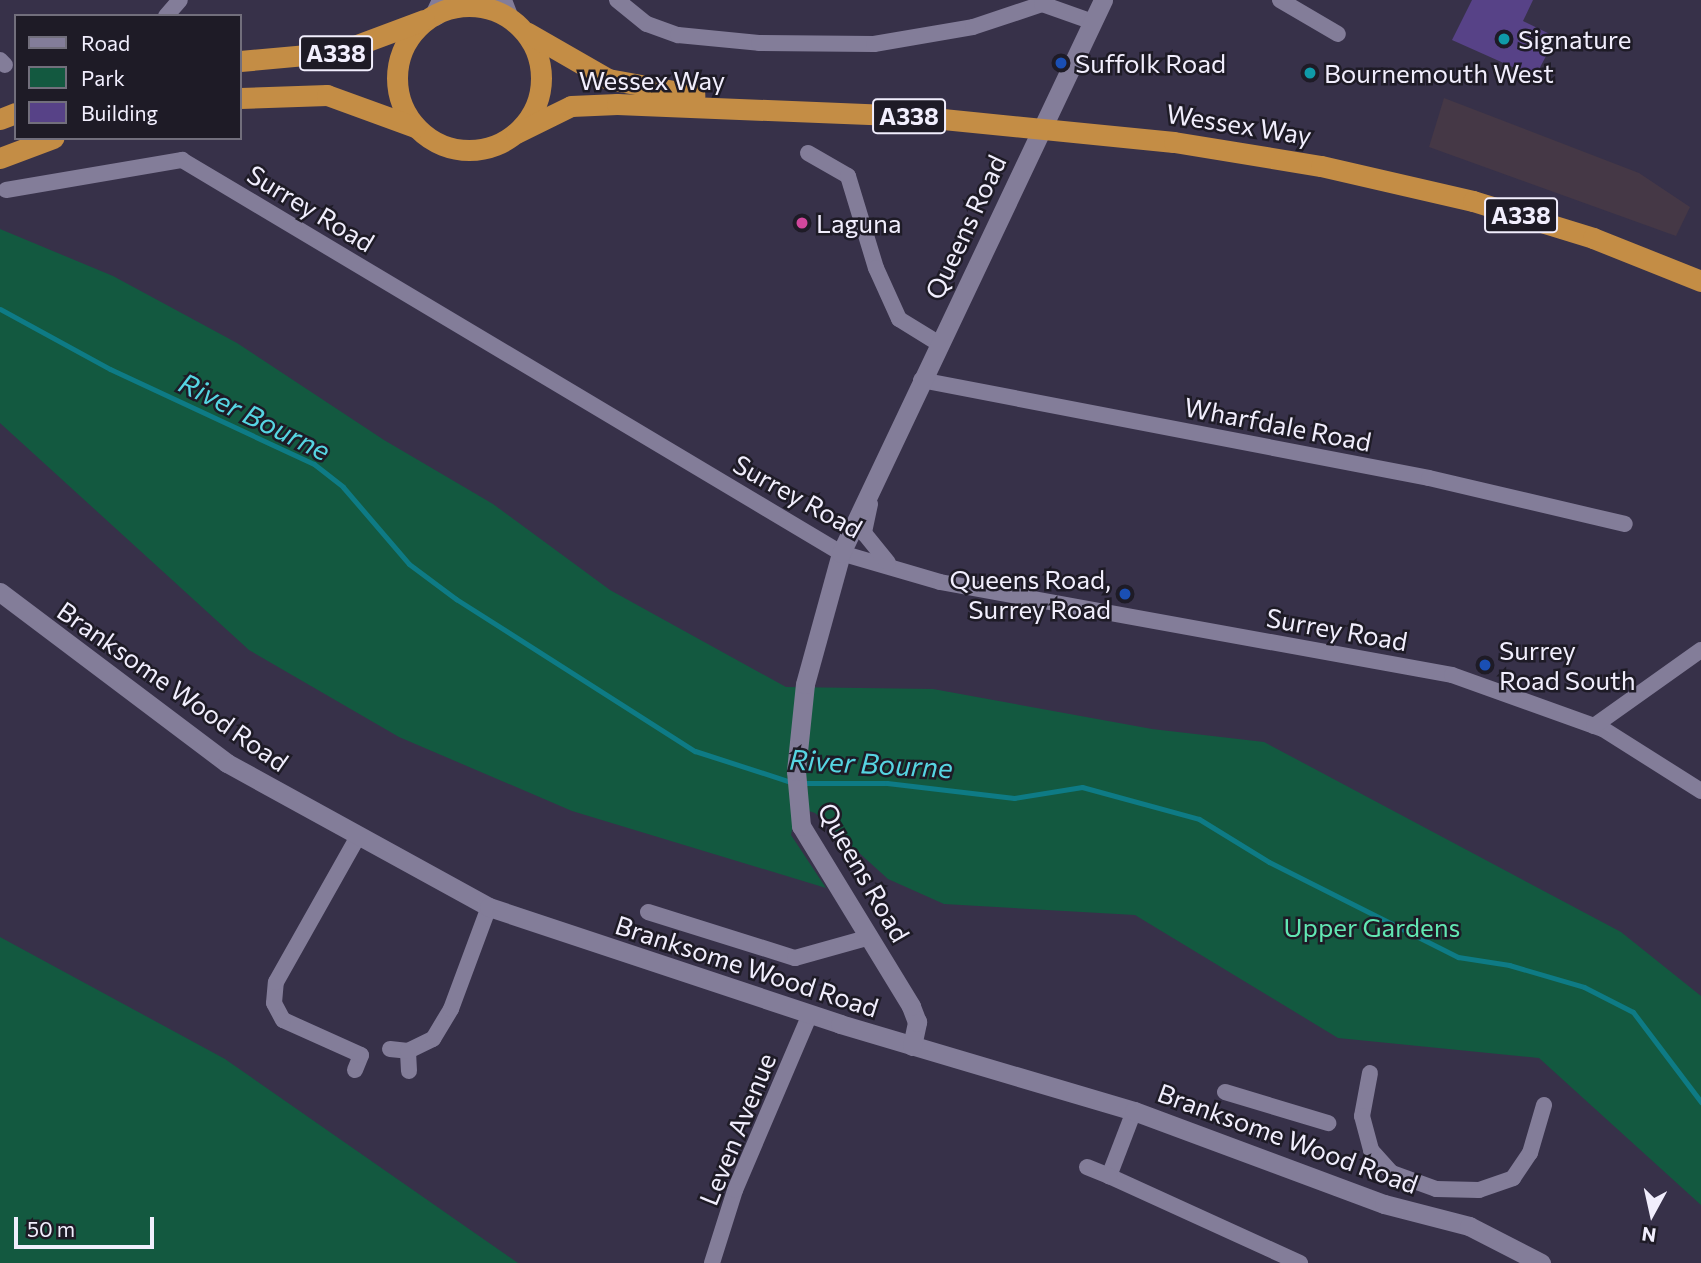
<!DOCTYPE html>
<style>
body{margin:0}
#map{position:relative;width:1701px;height:1263px;overflow:hidden;background:#373149;font-family:Commissioner,sans-serif}
div>[style]{position:absolute}
[style*='--x']{left:calc(var(--x)*1px);top:calc(var(--y)*1px);width:calc(var(--w)*1px);rotate:calc(var(--a)*1deg)}
.industrial>*{inset:0;background:#453846}
.green>*{inset:0;background:#135940}
.stream>*{height:5px;margin:-2.5px;padding:0 2.5px;transform-origin:2.5px;border-radius:2.5px;background:#0e7b85}
.building>*{inset:0;background:#574287}
.minor>*{height:16px;margin:-8px;padding:0 8px;transform-origin:8px;border-radius:8px;background:#837d99}
.tertiary>*{height:19px;margin:-9.5px;padding:0 9.5px;transform-origin:9.5px;border-radius:9.5px;background:#837d99}
.secondary>*{height:21px;margin:-10.5px;padding:0 10.5px;transform-origin:10.5px;border-radius:10.5px;background:#837d99}
.trunk>*{height:21px;margin:-10.5px;padding:0 10.5px;transform-origin:10.5px;border-radius:10.5px;background:#c48d45}
.trunk>.ring{margin:-10.5px;padding:0;box-sizing:content-box;background:none;border:21px solid #c48d45;border-radius:50%}
.dots>*{width:19px;height:19px;translate:-50% -50%;box-sizing:border-box;border:4px solid #1e1b26;border-radius:50%}
span{translate:-50% -50%;white-space:nowrap;text-align:center;line-height:1.15;-webkit-text-stroke:5px #1e1b26;paint-order:stroke}
.shield-label span{padding:2px 5px;background:#1e1b26;border:2px solid;border-radius:5px;-webkit-text-stroke-width:0}
.shield-label{font-size:24px;color:#f1eefd;font-weight:700}
.poi-label{font-size:26px;color:#f1eefd}
.left{translate:0 -50%;text-align:left}
.right{translate:-100% -50%;text-align:right}
.street-label{font-size:26px;color:#f1eefd}
.park-label{font-size:26px;color:#61e6b2}
.water-label{font-size:28px;color:#56d5e2;font-style:italic}
.legend{position:absolute;left:14px;top:14px;width:228px;height:126px;box-sizing:border-box;background:#1e1b26;border:2px solid #726f7c;margin:0;padding:9px 12px;list-style:none;font-size:21px;color:#f1eefd}
.legend li{display:flex;align-items:center;gap:14px;height:35px}
.legend b{width:35px;border:2px solid #726f7c}
.north{position:absolute;left:1617px;top:1179px;width:70px;height:70px;-webkit-text-stroke:5px #1e1b26;paint-order:stroke;rotate:188deg;font-size:19px;font-weight:700;line-height:28px;text-align:center;color:#f1eefd}
.north::after{content:'';display:block;margin:auto;width:24px;height:32px;background:#f1eefd;clip-path:polygon(50% 0,100% 100%,50% 72%,0 100%)}
.scale{position:absolute;left:14px;top:1217px;width:140px;height:32px;box-sizing:border-box;border:4px solid #f1eefd;border-top:0;padding-left:9px;font-size:21px;line-height:24px;white-space:nowrap;color:#f1eefd;-webkit-text-stroke:5px #1e1b26;paint-order:stroke}
</style>
<div id="map">
<div class="industrial">
<i style="clip-path:polygon(1444px 98px,1639px 173px,1690px 207px,1676px 236px,1429px 147px)"></i>
</div>
<div class="green">
<i style="clip-path:polygon(0 229px,113px 276px,237px 343px,384px 440px,493px 504px,610px 590px,786px 687px,933px 689px,1152px 729px,1264px 742px,1621px 932px,1701px 996px,1701px 1205px,1539px 1058px,1338px 1038px,1135px 915px,944px 904px,888px 879px,815px 813px,797px 807px,791px 835px,826px 888px,572px 811px,399px 737px,249px 650px,0 423px)"></i>
<i style="clip-path:polygon(0 937px,225px 1059px,518px 1263px,0 1263px)"></i>
</div>
<div class="stream">
<i style="--x:0;--y:309;--w:125;--a:28.6"></i>
<i style="--x:110;--y:369;--w:225;--a:25"></i>
<i style="--x:314;--y:464;--w:37;--a:38"></i>
<i style="--x:343;--y:487;--w:101;--a:49.4"></i>
<i style="--x:409;--y:564;--w:59;--a:36.7"></i>
<i style="--x:456;--y:599;--w:283;--a:32.5"></i>
<i style="--x:695;--y:751;--w:101;--a:17.9"></i>
<i style="--x:801;--y:783;--w:86;--a:0"></i>
<i style="--x:887;--y:783;--w:128;--a:6.7"></i>
<i style="--x:1014;--y:798;--w:69;--a:-9.2"></i>
<i style="--x:1082;--y:787;--w:121;--a:15.3"></i>
<i style="--x:1199;--y:819;--w:82;--a:31.6"></i>
<i style="--x:1269;--y:862;--w:212;--a:26.7"></i>
<i style="--x:1458;--y:957;--w:52;--a:8.9"></i>
<i style="--x:1509;--y:965;--w:78;--a:16.3"></i>
<i style="--x:1584;--y:987;--w:55;--a:27"></i>
<i style="--x:1633;--y:1012;--w:113;--a:52.9"></i>
</div>
<div class="building">
<i style="clip-path:polygon(1472px 0,1533px 0,1523px 21px,1556px 37px,1535px 77px,1452px 40px)"></i>
</div>
<div class="minor">
<i style="--x:617;--y:0;--w:38;--a:39"></i>
<i style="--x:647;--y:24;--w:33;--a:20"></i>
<i style="--x:678;--y:35;--w:81;--a:5.6"></i>
<i style="--x:759;--y:43;--w:115;--a:0.5"></i>
<i style="--x:874;--y:44;--w:100;--a:-9.7"></i>
<i style="--x:973;--y:27;--w:73;--a:-18.4"></i>
<i style="--x:1042;--y:4;--w:54;--a:19.4"></i>
<i style="--x:1280;--y:0;--w:67;--a:30.4"></i>
<i style="--x:166;--y:16;--w:21;--a:-49"></i>
<i style="--x:0;--y:60;--w:7;--a:45"></i>
<i style="--x:808;--y:153;--w:46;--a:29.9"></i>
<i style="--x:848;--y:176;--w:96;--a:73.1"></i>
<i style="--x:876;--y:268;--w:56;--a:65.7"></i>
<i style="--x:899;--y:319;--w:46;--a:31.6"></i>
<i style="--x:6;--y:190;--w:179;--a:-9.7"></i>
<i style="--x:182;--y:160;--w:767;--a:30.81"></i>
<i style="--x:841;--y:553;--w:103;--a:16.3"></i>
<i style="--x:940;--y:582;--w:520;--a:10.29"></i>
<i style="--x:1452;--y:675;--w:160;--a:19.7"></i>
<i style="--x:1603;--y:729;--w:116;--a:32.3"></i>
<i style="--x:921;--y:380;--w:517;--a:10.92"></i>
<i style="--x:1429;--y:478;--w:201;--a:13.2"></i>
<i style="--x:870;--y:504;--w:30;--a:102"></i>
<i style="--x:864;--y:533;--w:38;--a:51"></i>
<i style="--x:1594;--y:726;--w:131;--a:-35.4"></i>
<i style="--x:648;--y:912;--w:154;--a:17.4"></i>
<i style="--x:795;--y:958;--w:78;--a:-15.6"></i>
<i style="--x:390;--y:1049;--w:18;--a:6"></i>
<i style="--x:355;--y:1070;--w:16;--a:-68"></i>
<i style="--x:361;--y:1055;--w:85;--a:-155.8"></i>
<i style="--x:283;--y:1020;--w:19;--a:-118"></i>
<i style="--x:274;--y:1003;--w:21;--a:-85"></i>
<i style="--x:276;--y:982;--w:165;--a:-60.6"></i>
<i style="--x:409;--y:1071;--w:20;--a:-93"></i>
<i style="--x:408;--y:1051;--w:28;--a:-26"></i>
<i style="--x:433;--y:1039;--w:35;--a:-59"></i>
<i style="--x:451;--y:1009;--w:109;--a:-69.6"></i>
<i style="--x:1370;--y:1073;--w:44;--a:100.5"></i>
<i style="--x:1362;--y:1116;--w:35;--a:75"></i>
<i style="--x:1371;--y:1150;--w:31;--a:48"></i>
<i style="--x:1392;--y:1173;--w:47;--a:20"></i>
<i style="--x:1436;--y:1189;--w:43;--a:1.3"></i>
<i style="--x:1479;--y:1190;--w:36;--a:-19"></i>
<i style="--x:1513;--y:1178;--w:30;--a:-56"></i>
<i style="--x:1530;--y:1153;--w:50;--a:-73.7"></i>
<i style="--x:1225;--y:1092;--w:108;--a:16.8"></i>
<i style="--x:1134;--y:1111;--w:70;--a:111"></i>
<i style="--x:1109;--y:1176;--w:210;--a:24.5"></i>
<i style="--x:1087;--y:1167;--w:24;--a:22"></i>
<i style="--x:712;--y:1263;--w:77;--a:-72.5"></i>
<i style="--x:735;--y:1190;--w:191;--a:-66.9"></i>
</div>
<div class="tertiary">
<i style="--x:0;--y:592;--w:284;--a:37"></i>
<i style="--x:227;--y:763;--w:299;--a:28.8"></i>
<i style="--x:489;--y:907;--w:370;--a:18.4"></i>
<i style="--x:840;--y:1024;--w:307;--a:16.5"></i>
<i style="--x:1134;--y:1111;--w:267;--a:20.4"></i>
<i style="--x:1384;--y:1204;--w:88;--a:14.5"></i>
<i style="--x:1469;--y:1226;--w:81;--a:27.2"></i>
<i style="--x:912;--y:1046;--w:25;--a:-78"></i>
<i style="--x:917;--y:1022;--w:17;--a:-111"></i>
<i style="--x:911;--y:1006;--w:211;--a:-121.4"></i>
<i style="--x:801;--y:826;--w:55;--a:-95.2"></i>
<i style="--x:796;--y:771;--w:87;--a:-84.1"></i>
<i style="--x:805;--y:684;--w:136;--a:-74.6"></i>
<i style="--x:841;--y:553;--w:612;--a:-64.65"></i>
</div>
<div class="secondary">
<i style="--x:501;--y:0;--w:17;--a:69"></i>
<i style="--x:435;--y:15;--w:17;--a:-65"></i>
</div>
<div class="trunk">
<i class="ring" style="left:397px;top:6px;width:123px;height:123px"></i>
<i style="--x:528;--y:33;--w:92;--a:29.9"></i>
<i style="--x:608;--y:79;--w:88;--a:10.4"></i>
<i style="--x:240;--y:61;--w:98;--a:-5.2"></i>
<i style="--x:338;--y:52;--w:92;--a:-20.4"></i>
<i style="--x:240;--y:98;--w:87;--a:-2"></i>
<i style="--x:327;--y:95;--w:94;--a:20"></i>
<i style="--x:0;--y:119;--w:17;--a:-21"></i>
<i style="--x:516;--y:133;--w:61;--a:-26.1"></i>
<i style="--x:571;--y:106;--w:46;--a:-2.5"></i>
<i style="--x:617;--y:104;--w:296;--a:2.3"></i>
<i style="--x:913;--y:116;--w:262;--a:5.7"></i>
<i style="--x:1174;--y:142;--w:149;--a:9.3"></i>
<i style="--x:1321;--y:166;--w:156;--a:13"></i>
<i style="--x:1473;--y:201;--w:126;--a:17.1"></i>
<i style="--x:1593;--y:238;--w:116;--a:21.7"></i>
<i style="--x:0;--y:158;--w:57;--a:-20.7"></i>
</div>
<div class="dots">
<i style="left:1504px;top:39px;background:#0f9aa8"></i>
<i style="left:1061px;top:63px;background:#1a4fb4"></i>
<i style="left:1310px;top:73px;background:#0f9aa8"></i>
<i style="left:802px;top:223px;background:#d1479c"></i>
<i style="left:1125px;top:594px;background:#1a4fb4"></i>
<i style="left:1485px;top:665px;background:#1a4fb4"></i>
</div>
<div class="shield-label">
<span style="left:336px;top:53px">A338</span>
<span style="left:909px;top:116px">A338</span>
<span style="left:1521px;top:215px">A338</span>
</div>
<div class="poi-label">
<span class="left" style="left:1518px;top:39px">Signature</span>
<span class="left" style="left:1075px;top:63px">Suffolk Road</span>
<span class="left" style="left:1324px;top:73px">Bournemouth West</span>
<span class="left" style="left:816px;top:223px">Laguna</span>
<span class="right" style="left:1111px;top:594px">Queens Road,<br>Surrey Road</span>
<span class="left" style="left:1499px;top:665px">Surrey<br>Road South</span>
</div>
<div class="street-label">
<span style="left:652px;top:80px">Wessex Way</span>
<span style="left:1239px;top:124px;rotate:9deg">Wessex Way</span>
<span style="left:311px;top:208px;rotate:31deg">Surrey Road</span>
<span style="left:965px;top:227px;rotate:-65deg">Queens Road</span>
<span style="left:1278px;top:424px;rotate:11deg">Wharfdale Road</span>
<span style="left:798px;top:496px;rotate:29deg">Surrey Road</span>
<span style="left:1337px;top:629px;rotate:10deg">Surrey Road</span>
<span style="left:173px;top:686px;rotate:35deg">Branksome Wood Road</span>
<span style="left:864px;top:872px;rotate:60deg">Queens Road</span>
<span style="left:747px;top:966px;rotate:18deg">Branksome Wood Road</span>
<span style="left:737px;top:1129px;rotate:-68deg">Leven Avenue</span>
<span style="left:1288px;top:1138px;rotate:20deg">Branksome Wood Road</span>
</div>
<div class="park-label">
<span style="left:1372px;top:927px">Upper Gardens</span>
</div>
<div class="water-label">
<span style="left:255px;top:416px;rotate:26deg">River Bourne</span>
<span style="left:871px;top:763px;rotate:3deg">River Bourne</span>
</div>
<ul class="legend">
<li><b style="height:9px;background:#837d99"></b>Road</li>
<li><b style="height:19px;background:#135940"></b>Park</li>
<li><b style="height:19px;background:#574287"></b>Building</li>
</ul>
<div class="north">N</div>
<div class="scale">50 m</div>
</div>
